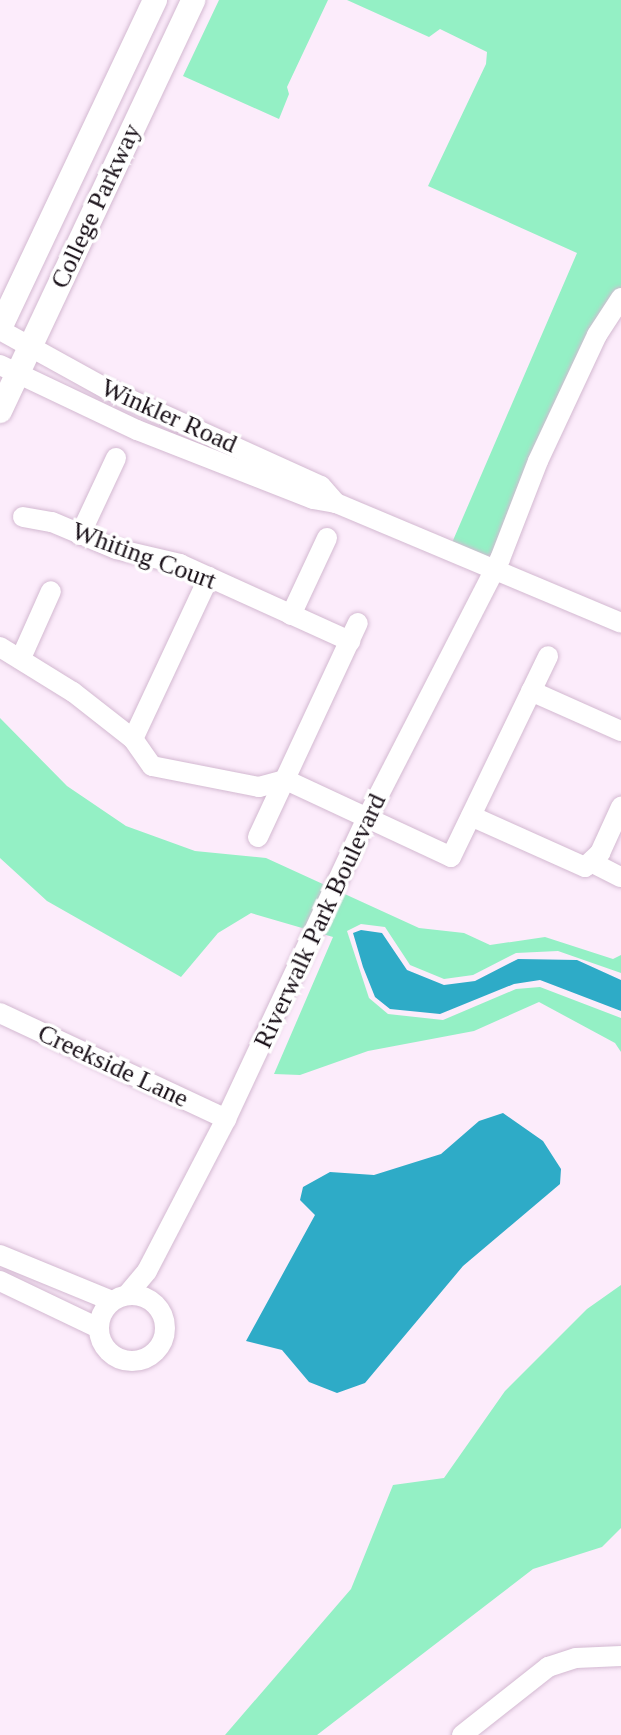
<!DOCTYPE html>
<style>
body{margin:0}
#map{position:relative;width:621px;height:1735px;overflow:hidden;background:#fcecfb;font-family:"Times New Roman",serif}
div>[style]{position:absolute}
[style*='--x']{left:calc(var(--x)*1px);top:calc(var(--y)*1px);width:calc(var(--w)*1px);rotate:calc(var(--a)*1deg)}
.green>*{inset:0;background:#94f0c5}
.water>*{inset:0;background:#2eabc7}
.roads{filter:drop-shadow(0 0 2px #d3b9d1) drop-shadow(0 0 2px #d3b9d1)}
.minor>*{height:20px;margin:-10px;padding:0 10px;transform-origin:10px;border-radius:10px;background:#fff}
.minor>.ring{margin:-10px;padding:0;box-sizing:content-box;background:none;border:20px solid #fff;border-radius:50%}
.major>*{height:24px;margin:-12px;padding:0 12px;transform-origin:12px;border-radius:12px;background:#fff}
span{translate:-50% -50%;white-space:nowrap;text-align:center;line-height:1.15;-webkit-text-stroke:7px #fff;paint-order:stroke}
.street-label{font-size:26px;color:#180f17}
</style>
<div id="map">
<div class="green">
<i style="clip-path:polygon(219px 0,328px 0,287px 87px,289px 94px,279px 119px,183px 76px)"></i>
<i style="clip-path:polygon(347px 0,621px 0,621px 296px,596px 343px,503px 567px,451px 545px,577px 253px,428px 186px,486px 64px,487px 52px,440px 29px,429px 37px)"></i>
<i style="clip-path:polygon(0 718px,67px 786px,126px 826px,195px 851px,266px 858px,419px 928px,464px 933px,490px 945px,545px 937px,613px 959px,621px 955px,621px 973px,558px 951px,516px 953px,473px 975px,444px 979px,410px 965px,385px 927px,361px 924px,347px 931px,369px 998px,388px 1014px,443px 1020px,516px 989px,540px 987px,621px 1018px,621px 1052px,615px 1043px,539px 1002px,474px 1031px,368px 1051px,300px 1075px,274px 1074px,333px 937px,251px 913px,218px 933px,181px 977px,47px 901px,0 858px)"></i>
<i style="clip-path:polygon(621px 1285px,621px 1528px,602px 1547px,533px 1569px,317px 1735px,225px 1735px,351px 1589px,393px 1485px,444px 1478px,505px 1391px,587px 1309px)"></i>
</div>
<div class="water">
<i style="clip-path:polygon(361px 930px,382px 933px,407px 970px,444px 985px,475px 981px,518px 959px,577px 960px,621px 980px,621px 1011px,540px 980px,514px 984px,440px 1014px,390px 1009px,375px 997px,363px 967px,353px 933px)"></i>
<i style="clip-path:polygon(503px 1113px,543px 1141px,561px 1169px,560px 1184px,463px 1266px,365px 1383px,337px 1393px,309px 1382px,282px 1350px,246px 1341px,315px 1215px,300px 1200px,303px 1187px,330px 1172px,374px 1175px,441px 1154px,479px 1121px)"></i>
</div>
<div class="roads">
<div class="minor">
<i style="--x:0;--y:330;--w:122;--a:28.9"></i>
<i style="--x:107;--y:389;--w:235;--a:24.4"></i>
<i style="--x:321;--y:486;--w:23;--a:49"></i>
<i style="--x:0;--y:365;--w:152;--a:25.4"></i>
<i style="--x:137;--y:430;--w:189;--a:21.4"></i>
<i style="--x:313;--y:499;--w:23;--a:10"></i>
<i style="--x:336;--y:503;--w:309;--a:22.8"></i>
<i style="--x:23;--y:517;--w:29;--a:10"></i>
<i style="--x:52;--y:522;--w:69;--a:22.9"></i>
<i style="--x:116;--y:549;--w:66;--a:13.2"></i>
<i style="--x:180;--y:564;--w:187;--a:24.4"></i>
<i style="--x:80;--y:535;--w:85;--a:-64.9"></i>
<i style="--x:291;--y:615;--w:85;--a:-64.9"></i>
<i style="--x:0;--y:647;--w:86;--a:31.7"></i>
<i style="--x:73;--y:692;--w:76;--a:38.1"></i>
<i style="--x:133;--y:739;--w:33;--a:55"></i>
<i style="--x:152;--y:766;--w:109;--a:11.1"></i>
<i style="--x:259;--y:787;--w:28;--a:-15"></i>
<i style="--x:286;--y:780;--w:182;--a:25"></i>
<i style="--x:451;--y:857;--w:223;--a:-64.2"></i>
<i style="--x:21;--y:658;--w:73;--a:-65.9"></i>
<i style="--x:531;--y:691;--w:98;--a:24"></i>
<i style="--x:133;--y:739;--w:179;--a:-64.9"></i>
<i style="--x:471;--y:816;--w:125;--a:24.1"></i>
<i style="--x:585;--y:867;--w:21;--a:-43"></i>
<i style="--x:600;--y:853;--w:51;--a:-65.5"></i>
<i style="--x:258;--y:837;--w:236;--a:-65"></i>
<i style="--x:593;--y:863;--w:31;--a:27"></i>
<i style="--x:0;--y:1013;--w:250;--a:25.1"></i>
<i style="--x:0;--y:1255;--w:121;--a:22.3"></i>
<i style="--x:0;--y:1281;--w:109;--a:25.6"></i>
<i class="ring" style="left:99px;top:1295px;width:46px;height:46px"></i>
<i style="--x:127;--y:1295;--w:31;--a:-50"></i>
<i style="--x:147;--y:1271;--w:171;--a:-62.5"></i>
<i style="--x:226;--y:1119;--w:332;--a:-64.9"></i>
<i style="--x:367;--y:818;--w:291;--a:-62.8"></i>
<i style="--x:500;--y:559;--w:105;--a:-68.8"></i>
<i style="--x:538;--y:461;--w:139;--a:-64.9"></i>
<i style="--x:597;--y:335;--w:44;--a:-57"></i>
<i style="--x:462;--y:1735;--w:110;--a:-38.3"></i>
<i style="--x:548;--y:1667;--w:29;--a:-18"></i>
<i style="--x:576;--y:1658;--w:45;--a:-2.5"></i>
</div>
<div class="major">
<i style="--x:0;--y:328;--w:363;--a:-64.7"></i>
<i style="--x:0;--y:411;--w:454;--a:-64.8"></i>
</div>
</div>
<div class="street-label">
<span style="left:96px;top:206px;rotate:-65deg">College Parkway</span>
<span style="left:169px;top:416px;rotate:24deg">Winkler Road</span>
<span style="left:144px;top:556px;rotate:20deg">Whiting Court</span>
<span style="left:320px;top:921px;rotate:-65deg">Riverwalk Park Boulevard</span>
<span style="left:113px;top:1066px;rotate:25deg">Creekside Lane</span>
</div>
</div>
